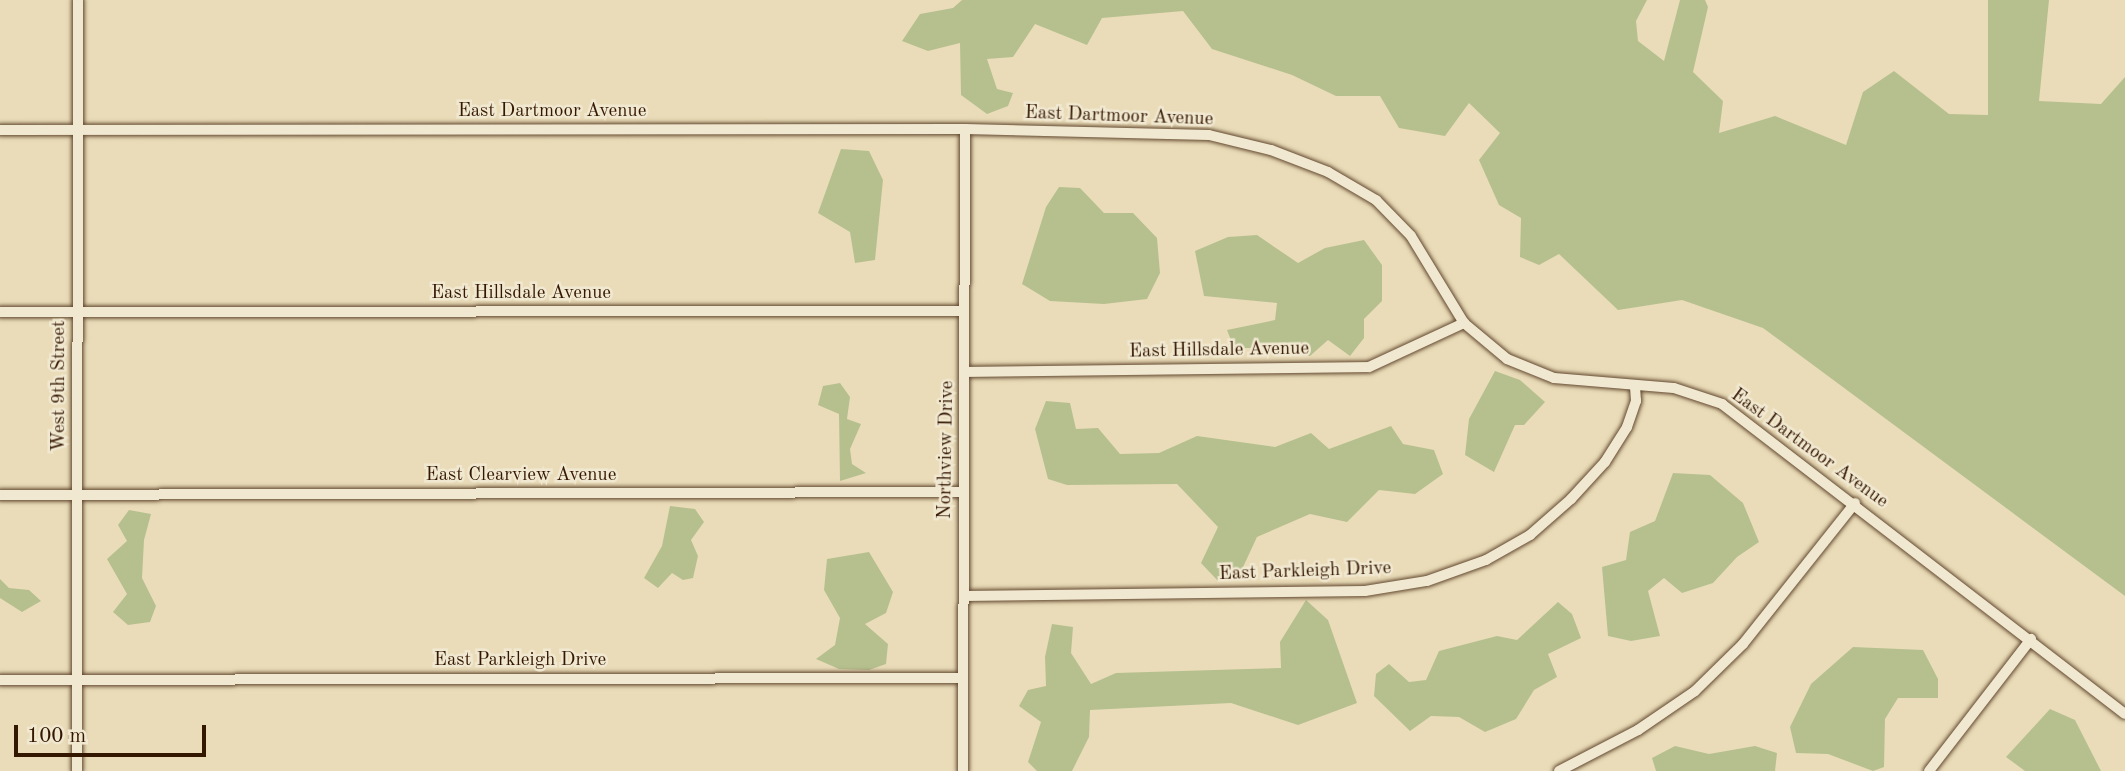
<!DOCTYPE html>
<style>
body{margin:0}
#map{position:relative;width:2125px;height:771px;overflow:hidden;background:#eadcb8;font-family:"Old Standard TT",serif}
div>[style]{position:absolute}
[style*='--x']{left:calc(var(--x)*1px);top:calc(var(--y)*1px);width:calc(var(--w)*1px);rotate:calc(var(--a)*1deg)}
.green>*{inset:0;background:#b6c08f}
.roads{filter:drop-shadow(0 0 2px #62482f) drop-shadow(0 0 2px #62482f)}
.minor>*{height:10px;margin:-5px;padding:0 5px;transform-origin:5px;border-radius:5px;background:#f1e8d1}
span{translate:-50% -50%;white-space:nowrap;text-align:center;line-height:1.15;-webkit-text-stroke:5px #f1e8d1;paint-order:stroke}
.street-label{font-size:19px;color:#341701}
.scale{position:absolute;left:14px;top:725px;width:192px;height:32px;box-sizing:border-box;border:4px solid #341701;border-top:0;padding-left:9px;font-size:21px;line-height:24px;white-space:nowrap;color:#341701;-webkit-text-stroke:5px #f1e8d1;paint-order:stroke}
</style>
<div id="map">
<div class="green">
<i style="clip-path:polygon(962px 0,1647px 0,1636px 21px,1638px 41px,1664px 61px,1680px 0,1705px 0,1708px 7px,1693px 72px,1723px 101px,1719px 133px,1775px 116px,1846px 145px,1863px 92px,1894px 71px,1949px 114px,1988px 115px,1988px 0,2049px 0,2039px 101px,2101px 104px,2125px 77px,2125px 596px,1763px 328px,1682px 300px,1618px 310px,1559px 254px,1539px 265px,1520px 257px,1521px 218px,1499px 205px,1479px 160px,1500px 133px,1469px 103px,1445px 136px,1399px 128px,1380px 96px,1336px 96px,1292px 75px,1212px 49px,1183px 11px,1102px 18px,1087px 45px,1035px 24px,1013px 57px,987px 59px,997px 89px,1013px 93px,1008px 106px,987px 114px,961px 95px,960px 43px,928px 51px,902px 41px,920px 14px,953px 8px)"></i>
<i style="clip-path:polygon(841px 149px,869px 151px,883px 180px,875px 260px,855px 263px,850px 232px,818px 213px)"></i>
<i style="clip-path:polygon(1059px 187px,1080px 188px,1104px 213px,1133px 213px,1157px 238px,1160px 273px,1147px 299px,1104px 304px,1050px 301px,1022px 284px,1046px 207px)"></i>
<i style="clip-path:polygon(1257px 235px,1298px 263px,1325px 248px,1364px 240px,1382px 265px,1382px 301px,1364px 319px,1364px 338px,1350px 356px,1328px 340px,1310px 356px,1272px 348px,1234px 348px,1227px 330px,1275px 320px,1277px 303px,1204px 296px,1195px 251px,1228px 237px)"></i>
<i style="clip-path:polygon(1495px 371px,1520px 380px,1545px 402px,1524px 425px,1515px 425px,1494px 472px,1465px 455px,1469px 419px)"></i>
<i style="clip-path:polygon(840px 383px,850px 397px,847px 419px,861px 424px,850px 449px,852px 464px,866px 473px,840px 481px,839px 414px,818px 405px,823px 386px)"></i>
<i style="clip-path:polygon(1046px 401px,1070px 403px,1076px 429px,1098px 428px,1120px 454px,1159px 453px,1197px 436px,1275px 447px,1311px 433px,1329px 449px,1391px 426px,1403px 444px,1434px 450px,1443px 474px,1415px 494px,1379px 490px,1347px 522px,1310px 514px,1257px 537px,1237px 580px,1218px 581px,1201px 563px,1218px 527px,1177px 484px,1067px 485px,1048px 479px,1035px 429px)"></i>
<i style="clip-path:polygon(1673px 473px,1710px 475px,1743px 503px,1759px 542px,1737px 557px,1713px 583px,1682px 593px,1664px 578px,1648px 591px,1660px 636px,1631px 641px,1608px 636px,1602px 567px,1626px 560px,1630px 532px,1655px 521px)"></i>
<i style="clip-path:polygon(670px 506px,695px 509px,704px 522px,691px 540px,698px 556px,693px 578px,683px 580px,672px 573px,658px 588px,644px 578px,662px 546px)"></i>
<i style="clip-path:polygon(129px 510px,151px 514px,144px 540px,142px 578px,156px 606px,150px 622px,128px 625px,113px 612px,127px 594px,107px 559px,127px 541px,118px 525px)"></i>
<i style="clip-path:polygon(869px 552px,893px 592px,886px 613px,865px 624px,888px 644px,886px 664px,869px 670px,839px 669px,816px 659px,835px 645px,840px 618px,824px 590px,827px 559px)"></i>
<i style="clip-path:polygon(0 579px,9px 588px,29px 590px,41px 601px,22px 612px,0 598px)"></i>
<i style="clip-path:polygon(1306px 600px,1328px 620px,1357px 703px,1298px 725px,1231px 703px,1090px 710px,1089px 737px,1072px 771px,1037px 771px,1028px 762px,1041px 722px,1019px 706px,1028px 690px,1046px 686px,1045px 657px,1052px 624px,1073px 627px,1071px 653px,1091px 684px,1116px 673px,1281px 668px,1280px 642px)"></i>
<i style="clip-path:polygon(1558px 602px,1572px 614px,1581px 638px,1548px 654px,1557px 677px,1534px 690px,1516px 719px,1485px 732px,1459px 717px,1431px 716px,1410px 731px,1374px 696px,1376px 674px,1389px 664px,1409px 682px,1426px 680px,1439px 651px,1497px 636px,1517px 640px)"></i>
<i style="clip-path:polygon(1853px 647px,1923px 650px,1938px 679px,1938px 698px,1898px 698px,1885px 719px,1884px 767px,1873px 771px,1828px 754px,1796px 753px,1790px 727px,1811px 684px)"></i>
<i style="clip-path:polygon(2050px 709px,2075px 720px,2101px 771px,2025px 771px,2006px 757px)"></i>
<i style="clip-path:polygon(1675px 746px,1709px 754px,1755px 746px,1777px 753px,1775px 771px,1656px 771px,1652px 758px)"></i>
</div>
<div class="roads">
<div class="minor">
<i style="--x:0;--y:130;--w:965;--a:-0.06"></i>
<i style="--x:965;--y:129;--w:244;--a:1.4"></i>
<i style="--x:1209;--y:135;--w:64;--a:13.6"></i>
<i style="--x:1271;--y:150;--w:61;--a:21.1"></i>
<i style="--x:1328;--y:172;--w:56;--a:30.3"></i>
<i style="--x:1376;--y:200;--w:50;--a:45.8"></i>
<i style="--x:1411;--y:236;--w:102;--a:58.7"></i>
<i style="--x:1464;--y:323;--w:56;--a:39.9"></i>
<i style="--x:1507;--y:359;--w:51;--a:22"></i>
<i style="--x:1554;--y:378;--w:120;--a:4.8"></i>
<i style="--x:1674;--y:388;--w:51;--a:18.4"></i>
<i style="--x:1722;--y:404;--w:508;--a:37.57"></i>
<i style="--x:0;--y:312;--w:964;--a:-0.06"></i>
<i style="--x:966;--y:372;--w:403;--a:-0.7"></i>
<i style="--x:1369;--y:367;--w:105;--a:-24.9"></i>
<i style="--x:0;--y:495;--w:964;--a:-0.18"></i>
<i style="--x:964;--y:596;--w:401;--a:-0.7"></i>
<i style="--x:1365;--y:591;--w:63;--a:-9.2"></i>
<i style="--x:1427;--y:581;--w:63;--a:-19.6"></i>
<i style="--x:1486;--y:560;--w:51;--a:-29.6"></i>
<i style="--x:1530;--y:535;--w:55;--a:-41.3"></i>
<i style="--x:1571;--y:499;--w:50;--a:-47.4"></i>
<i style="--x:1605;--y:462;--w:41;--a:-57.8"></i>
<i style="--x:1627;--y:427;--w:28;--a:-71"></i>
<i style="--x:1636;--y:401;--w:16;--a:-94"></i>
<i style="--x:0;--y:680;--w:963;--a:-0.12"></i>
<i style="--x:77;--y:771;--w:771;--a:-89.93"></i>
<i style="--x:963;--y:771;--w:642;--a:-89.82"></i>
<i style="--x:1559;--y:771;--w:89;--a:-27.4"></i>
<i style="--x:1638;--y:730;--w:69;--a:-34.4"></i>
<i style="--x:1695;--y:691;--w:67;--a:-44.4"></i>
<i style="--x:1743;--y:644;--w:180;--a:-51.5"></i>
<i style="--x:1929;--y:771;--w:167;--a:-52.3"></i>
</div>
</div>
<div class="street-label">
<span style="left:552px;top:112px">East Dartmoor Avenue</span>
<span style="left:1119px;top:117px;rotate:2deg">East Dartmoor Avenue</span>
<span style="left:521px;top:294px">East Hillsdale Avenue</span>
<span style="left:1219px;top:351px;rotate:-1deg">East Hillsdale Avenue</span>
<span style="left:60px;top:386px;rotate:-90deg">West 9th Street</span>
<span style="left:1809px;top:449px;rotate:36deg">East Dartmoor Avenue</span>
<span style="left:947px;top:450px;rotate:-89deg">Northview Drive</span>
<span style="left:521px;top:476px">East Clearview Avenue</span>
<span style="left:1305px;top:572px;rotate:-2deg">East Parkleigh Drive</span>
<span style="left:520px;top:661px">East Parkleigh Drive</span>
</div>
<div class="scale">100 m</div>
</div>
